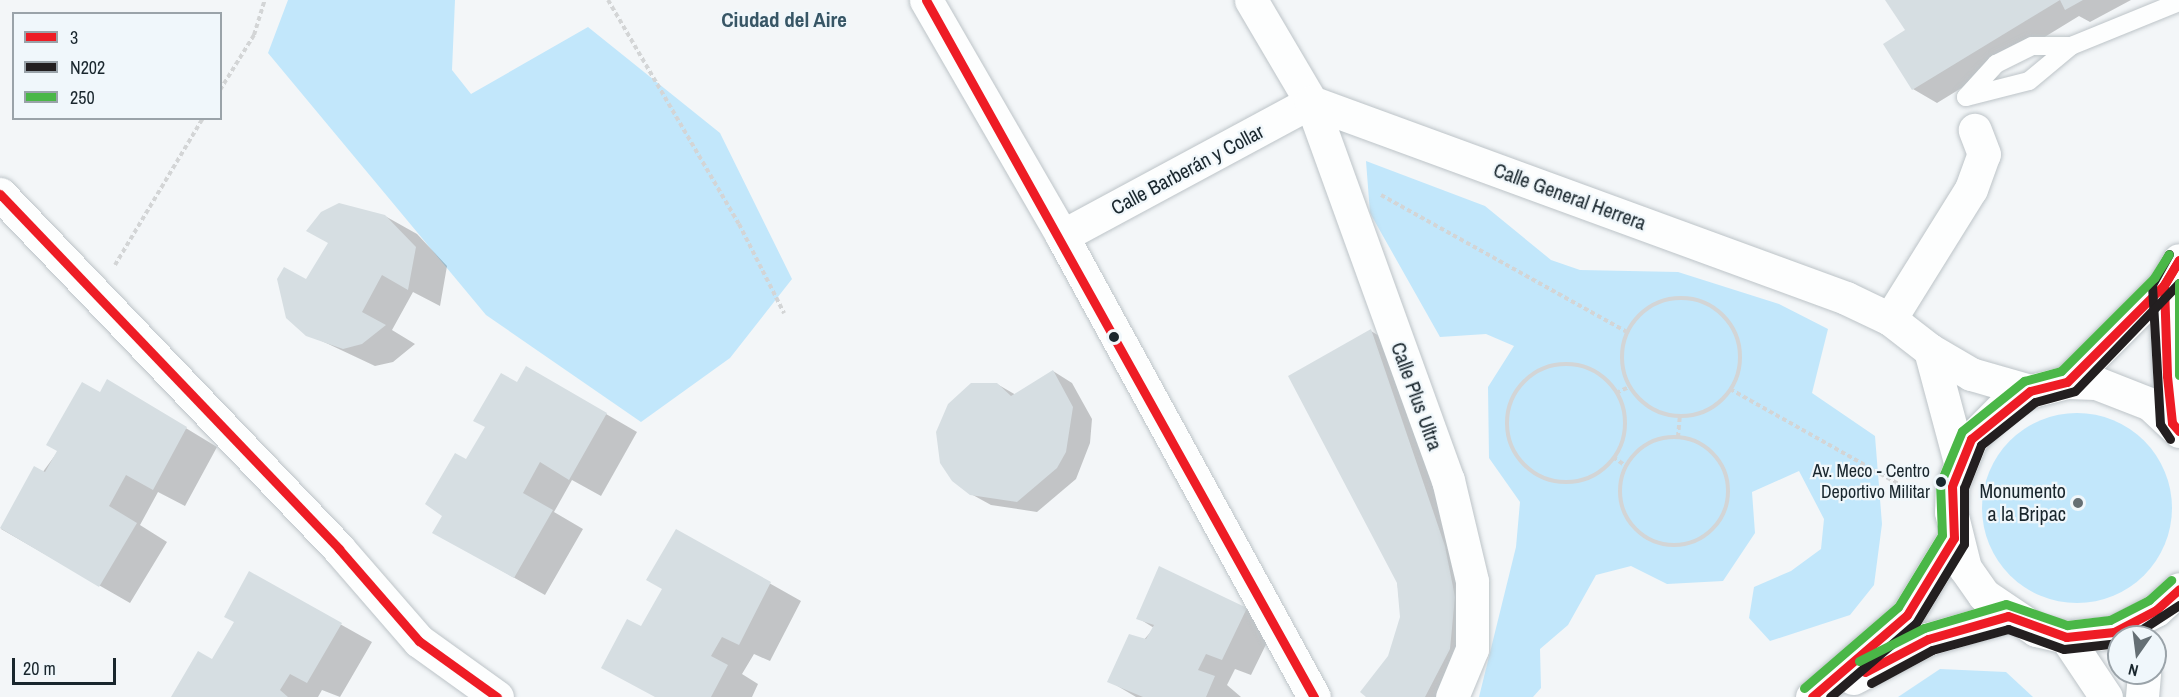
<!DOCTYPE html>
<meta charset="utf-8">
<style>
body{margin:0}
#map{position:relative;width:2179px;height:697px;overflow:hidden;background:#f3f6f8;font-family:"Archivo Narrow",sans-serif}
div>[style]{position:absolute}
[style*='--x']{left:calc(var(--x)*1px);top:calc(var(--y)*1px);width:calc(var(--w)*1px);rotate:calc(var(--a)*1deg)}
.green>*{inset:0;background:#c2e7fb}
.round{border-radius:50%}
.shadow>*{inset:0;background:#0003}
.building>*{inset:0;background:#d6dee2}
.path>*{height:4px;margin-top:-2px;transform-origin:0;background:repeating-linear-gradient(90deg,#d3d5d6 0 4.5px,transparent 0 7.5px)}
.path>.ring{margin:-2px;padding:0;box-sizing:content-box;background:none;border:4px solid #d3d5d6;border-radius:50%}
.roads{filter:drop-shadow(0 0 2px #bdc4c8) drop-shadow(0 0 2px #bdc4c8)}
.lane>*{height:18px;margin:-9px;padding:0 9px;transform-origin:9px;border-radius:9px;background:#fdfefe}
.street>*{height:33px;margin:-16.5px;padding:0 16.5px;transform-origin:16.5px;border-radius:16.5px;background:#fdfefe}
.secondary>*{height:33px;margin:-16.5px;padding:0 16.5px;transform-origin:16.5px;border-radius:16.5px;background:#fdfefe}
.bus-1>*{height:9px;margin:-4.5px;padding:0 4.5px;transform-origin:4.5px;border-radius:4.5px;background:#ee1c25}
.bus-2>*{height:9px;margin:-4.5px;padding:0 4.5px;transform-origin:4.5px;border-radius:4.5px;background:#231f20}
.bus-3>*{height:9px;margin:-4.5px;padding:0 4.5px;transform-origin:4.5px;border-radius:4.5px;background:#4ab747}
.dots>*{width:16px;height:16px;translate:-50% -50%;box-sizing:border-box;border:3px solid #f0f7fb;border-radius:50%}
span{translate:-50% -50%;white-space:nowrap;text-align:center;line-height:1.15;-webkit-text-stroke:4.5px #f0f7fb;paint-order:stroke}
.bus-label{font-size:18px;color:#19262d}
.right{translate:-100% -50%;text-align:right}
.street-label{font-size:20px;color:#19262d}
.poi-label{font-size:20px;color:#19262d}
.neighbourhood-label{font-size:21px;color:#375666;font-weight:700}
.legend{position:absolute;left:12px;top:12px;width:210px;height:108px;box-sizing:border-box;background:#f0f7fb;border:2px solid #9aa3a9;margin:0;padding:8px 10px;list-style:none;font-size:18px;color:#19262d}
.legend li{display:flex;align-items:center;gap:12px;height:30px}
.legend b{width:30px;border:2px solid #9aa3a9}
.north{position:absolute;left:2107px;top:625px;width:60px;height:60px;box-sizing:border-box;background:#f0f7fb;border:2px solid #9aa3a9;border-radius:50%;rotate:194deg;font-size:16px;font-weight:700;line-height:24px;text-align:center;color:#19262d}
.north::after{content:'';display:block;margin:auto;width:21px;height:27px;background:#656f74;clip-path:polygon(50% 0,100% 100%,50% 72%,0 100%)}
.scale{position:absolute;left:12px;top:658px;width:104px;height:27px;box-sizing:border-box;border:3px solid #19262d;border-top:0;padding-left:8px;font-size:18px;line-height:21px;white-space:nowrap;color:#19262d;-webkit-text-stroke:4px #f0f7fb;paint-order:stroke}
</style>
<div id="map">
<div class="green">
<i style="clip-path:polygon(288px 0,455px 0,452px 70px,471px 94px,588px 27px,720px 133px,792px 279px,730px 358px,641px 422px,486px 315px,268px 53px)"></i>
<i style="clip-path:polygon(1366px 161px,1485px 206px,1551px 260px,1580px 270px,1678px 272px,1779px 304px,1828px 329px,1812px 393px,1875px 436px,1882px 524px,1874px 585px,1850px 615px,1770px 641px,1749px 618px,1754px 587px,1791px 571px,1821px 549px,1824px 519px,1799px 471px,1752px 492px,1755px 533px,1723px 581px,1667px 584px,1631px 566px,1596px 575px,1568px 625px,1540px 649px,1541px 688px,1533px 697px,1479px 697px,1516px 547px,1520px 502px,1489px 458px,1488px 387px,1514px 346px,1486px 334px,1440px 337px,1370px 213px)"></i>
<i class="round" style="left:1982px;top:413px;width:190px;height:190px"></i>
<i style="clip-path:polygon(1940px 669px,2006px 672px,2033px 697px,1898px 697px)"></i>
</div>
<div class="shadow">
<i style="clip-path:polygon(1887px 0,2131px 0,2090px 22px,2079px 16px,1937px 103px,1913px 89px,1907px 30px)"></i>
<i style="clip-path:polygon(385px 216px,417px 234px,447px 266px,440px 306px,413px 292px,392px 330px,415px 344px,393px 362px,375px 366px,307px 334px,307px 281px)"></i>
<i style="clip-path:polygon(1371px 331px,1394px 345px,1478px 612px,1458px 697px,1368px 697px,1390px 656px,1401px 617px)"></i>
<i style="clip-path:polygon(527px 368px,637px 432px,601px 496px,572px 480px,554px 512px,583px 529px,545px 595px,465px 550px,445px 515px,467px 461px)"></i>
<i style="clip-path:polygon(1053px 371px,1072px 383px,1092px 419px,1090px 443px,1076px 479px,1037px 512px,991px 505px,971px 494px,997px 384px,1016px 395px)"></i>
<i style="clip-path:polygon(100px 394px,138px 399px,217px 447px,185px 506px,158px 492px,140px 525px,167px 542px,130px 603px,1px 529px)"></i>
<i style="clip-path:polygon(677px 531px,801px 601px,770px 661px,754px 654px,742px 674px,758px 684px,752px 697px,656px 697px,642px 628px,664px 588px)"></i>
<i style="clip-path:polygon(249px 573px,372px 642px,340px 697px,322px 690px,318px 697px,173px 697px,213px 661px,236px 622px)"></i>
<i style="clip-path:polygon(1246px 609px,1275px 626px,1251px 675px,1235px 669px,1227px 685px,1241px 697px,1136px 697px,1109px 681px,1154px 628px,1138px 618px)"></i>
</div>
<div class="building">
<i style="clip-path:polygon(1885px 0,2083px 0,2065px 10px,2060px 0,1912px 90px,1883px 44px,1905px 30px)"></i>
<i style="clip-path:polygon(339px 203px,385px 215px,416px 247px,408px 290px,382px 275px,362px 312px,386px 325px,362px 344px,343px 349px,306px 336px,286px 318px,277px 279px,284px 267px,306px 279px,328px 243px,306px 231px,321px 212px)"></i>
<i style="clip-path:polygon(1371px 329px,1445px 546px,1455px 597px,1450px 649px,1425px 697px,1366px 697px,1360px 692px,1388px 656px,1400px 617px,1397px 583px,1288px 376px)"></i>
<i style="clip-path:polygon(526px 366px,607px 413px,569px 480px,540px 462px,523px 493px,553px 510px,514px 578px,432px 533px,442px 516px,425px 504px,455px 453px,466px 459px,485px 427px,473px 421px,501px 373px,517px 382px)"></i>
<i style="clip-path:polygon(1053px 370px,1073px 407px,1066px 452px,1057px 468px,1017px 502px,970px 495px,952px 481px,940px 463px,936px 432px,948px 404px,971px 383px,997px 383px,1011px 396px)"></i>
<i style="clip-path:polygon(107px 379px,187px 427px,153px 490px,126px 475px,109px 506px,137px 523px,99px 587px,0 528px,34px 466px,45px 472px,57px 451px,46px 445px,82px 382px,100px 392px)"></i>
<i style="clip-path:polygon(676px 529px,771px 582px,739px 645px,722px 637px,711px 656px,728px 665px,711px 697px,655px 697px,601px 668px,627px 619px,641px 626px,662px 589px,646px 580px)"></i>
<i style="clip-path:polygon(1159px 566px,1247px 608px,1222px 660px,1206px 654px,1198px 670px,1215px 676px,1206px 697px,1143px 697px,1107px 682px,1129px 634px,1146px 639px,1154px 625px,1136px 619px)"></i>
<i style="clip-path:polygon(249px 571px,342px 623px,307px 683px,290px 674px,280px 690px,288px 697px,171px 697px,198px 651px,212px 659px,234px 622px,224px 617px)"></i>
</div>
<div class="path">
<i style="--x:608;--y:0;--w:259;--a:59.7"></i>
<i style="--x:739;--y:224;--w:100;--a:63.2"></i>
<i style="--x:220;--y:90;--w:65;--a:-58.3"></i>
<i style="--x:254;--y:35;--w:37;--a:-73"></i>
<i style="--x:1381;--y:195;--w:282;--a:29.1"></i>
<i style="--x:115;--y:265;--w:171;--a:-59.1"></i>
<i class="ring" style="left:1622px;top:298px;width:114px;height:114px"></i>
<i class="ring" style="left:1507px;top:364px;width:114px;height:114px"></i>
<i style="--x:1730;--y:389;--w:202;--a:29.4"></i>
<i style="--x:1906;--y:488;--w:13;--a:9"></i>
<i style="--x:1616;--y:393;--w:14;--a:-25"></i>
<i class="ring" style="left:1620px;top:437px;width:104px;height:104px"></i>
<i style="--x:1678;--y:437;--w:21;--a:-85"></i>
<i style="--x:1613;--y:457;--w:16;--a:35"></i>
</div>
<div class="roads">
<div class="lane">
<i style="--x:1966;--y:97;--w:65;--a:-14.3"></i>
<i style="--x:2029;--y:81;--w:55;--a:-39.8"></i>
<i style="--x:2071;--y:46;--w:117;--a:-22.2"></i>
<i style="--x:1966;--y:97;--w:45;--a:-47.7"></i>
<i style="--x:1996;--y:64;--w:40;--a:-26.6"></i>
<i style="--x:2032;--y:46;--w:39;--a:0"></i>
</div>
<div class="street">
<i style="--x:926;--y:0;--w:272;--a:60"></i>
<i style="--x:1062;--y:236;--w:525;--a:61.34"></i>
<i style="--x:1251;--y:0;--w:118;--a:59.5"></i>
<i style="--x:1311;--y:102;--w:570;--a:20.12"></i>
<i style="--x:1846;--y:298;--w:49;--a:25.5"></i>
<i style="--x:1890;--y:319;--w:51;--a:37.8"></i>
<i style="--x:0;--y:194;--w:491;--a:46.3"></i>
<i style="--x:339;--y:549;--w:122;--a:49"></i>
<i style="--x:419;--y:641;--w:96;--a:35.7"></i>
<i style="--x:1062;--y:236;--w:283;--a:-28.3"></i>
<i style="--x:1311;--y:102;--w:402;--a:70.1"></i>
<i style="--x:1448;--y:480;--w:104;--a:76.6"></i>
<i style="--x:1472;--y:581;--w:68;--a:90"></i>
<i style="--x:1472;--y:649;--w:52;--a:112.6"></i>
<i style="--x:2164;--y:285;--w:138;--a:86.7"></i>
<i style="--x:1890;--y:319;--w:153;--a:-58.1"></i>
<i style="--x:1971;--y:189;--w:37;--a:-70"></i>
<i style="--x:1984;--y:154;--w:26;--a:-111"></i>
<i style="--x:2067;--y:382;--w:137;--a:-45"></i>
<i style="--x:2164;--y:285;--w:29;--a:-59"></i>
<i style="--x:1960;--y:462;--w:116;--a:-105"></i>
<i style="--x:1930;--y:350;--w:48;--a:30.3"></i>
<i style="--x:1971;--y:374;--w:61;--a:16.1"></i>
<i style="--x:1853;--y:678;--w:85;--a:-27.5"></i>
<i style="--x:1928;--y:639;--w:83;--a:-16"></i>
<i style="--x:1812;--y:697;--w:125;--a:-40.8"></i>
<i style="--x:1907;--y:615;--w:90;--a:-58.6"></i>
</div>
<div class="secondary">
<i style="--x:2179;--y:431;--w:40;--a:-137"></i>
<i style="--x:2150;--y:404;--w:58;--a:-158.7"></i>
<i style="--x:2096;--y:383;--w:29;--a:-178"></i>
<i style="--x:2067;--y:382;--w:38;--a:166"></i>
<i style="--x:2030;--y:391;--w:26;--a:152"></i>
<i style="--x:2007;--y:403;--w:51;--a:135"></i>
<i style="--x:1971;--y:439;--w:51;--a:112"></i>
<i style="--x:1952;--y:486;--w:26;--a:92"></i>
<i style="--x:1951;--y:512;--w:58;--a:76"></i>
<i style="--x:1965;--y:568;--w:33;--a:55"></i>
<i style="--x:1984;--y:595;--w:63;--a:33.9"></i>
<i style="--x:2036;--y:630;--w:31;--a:13"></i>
<i style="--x:2066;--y:637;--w:48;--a:-5.9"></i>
<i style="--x:2114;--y:632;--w:47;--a:-27.6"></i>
<i style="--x:2156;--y:610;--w:31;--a:-42"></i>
<i style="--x:2066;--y:637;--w:72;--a:56.3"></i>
<i style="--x:2142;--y:697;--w:24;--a:-85"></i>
</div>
</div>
<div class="bus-1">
<i style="--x:926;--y:0;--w:798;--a:60.9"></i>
<i style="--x:0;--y:194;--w:491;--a:46.3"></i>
<i style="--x:339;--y:549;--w:122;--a:49"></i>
<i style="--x:419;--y:641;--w:96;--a:35.7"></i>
<i style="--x:2179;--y:260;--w:29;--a:121"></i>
<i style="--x:2164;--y:285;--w:91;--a:88.1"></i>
<i style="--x:2167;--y:376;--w:47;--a:83.9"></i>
<i style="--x:2172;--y:423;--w:11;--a:49"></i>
<i style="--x:1865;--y:672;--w:71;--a:-27.6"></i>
<i style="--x:1928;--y:639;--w:83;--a:-16"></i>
<i style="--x:2008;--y:616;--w:62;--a:19.9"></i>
<i style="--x:2066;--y:637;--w:48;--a:-5.9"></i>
<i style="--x:2114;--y:632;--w:47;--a:-27.6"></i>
<i style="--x:2156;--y:610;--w:31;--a:-42"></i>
<i style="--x:1812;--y:697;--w:125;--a:-40.8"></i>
<i style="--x:1907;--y:615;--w:90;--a:-58.6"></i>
<i style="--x:1954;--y:538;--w:52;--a:-92.2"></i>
<i style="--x:1952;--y:486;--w:51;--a:-68"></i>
<i style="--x:1971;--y:439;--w:76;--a:-39.1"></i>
<i style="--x:2030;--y:391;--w:38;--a:-14"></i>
<i style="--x:2067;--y:382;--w:137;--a:-45"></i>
<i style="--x:2164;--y:285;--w:29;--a:-59"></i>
</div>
<div class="bus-2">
<i style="--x:2169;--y:254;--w:35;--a:119"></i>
<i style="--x:2152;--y:285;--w:139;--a:86.7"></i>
<i style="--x:2160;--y:424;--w:18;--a:56"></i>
<i style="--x:2130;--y:637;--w:59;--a:-33.1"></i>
<i style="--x:1871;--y:683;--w:69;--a:-28.4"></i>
<i style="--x:1932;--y:650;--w:79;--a:-15.4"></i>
<i style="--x:2008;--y:629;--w:59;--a:19.7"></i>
<i style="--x:2064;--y:649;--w:55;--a:-6.2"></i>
<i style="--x:1830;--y:697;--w:113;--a:-40.7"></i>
<i style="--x:1916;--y:623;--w:92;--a:-58.7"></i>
<i style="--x:1964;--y:544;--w:56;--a:-90"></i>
<i style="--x:1964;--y:488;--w:46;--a:-68.4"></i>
<i style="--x:1981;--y:445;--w:69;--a:-38.5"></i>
<i style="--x:2035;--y:402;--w:41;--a:-15.4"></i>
<i style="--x:2075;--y:391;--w:150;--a:-46.1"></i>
</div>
<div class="bus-3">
<i style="--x:2179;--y:283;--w:92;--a:90"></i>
<i style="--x:1859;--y:661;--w:73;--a:-26.9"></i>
<i style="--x:1924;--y:628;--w:85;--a:-16.3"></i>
<i style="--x:2006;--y:604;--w:65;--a:19"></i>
<i style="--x:2067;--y:625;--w:43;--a:-6.6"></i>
<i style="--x:2110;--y:620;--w:44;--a:-27.1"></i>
<i style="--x:2149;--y:600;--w:30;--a:-42"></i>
<i style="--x:1804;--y:688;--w:124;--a:-40.8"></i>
<i style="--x:1898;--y:607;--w:84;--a:-58.6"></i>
<i style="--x:1942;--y:535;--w:51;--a:-92.2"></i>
<i style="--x:1940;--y:484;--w:57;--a:-67.5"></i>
<i style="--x:1962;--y:431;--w:80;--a:-38.9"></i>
<i style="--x:2024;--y:381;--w:38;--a:-15"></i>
<i style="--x:2061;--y:371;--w:132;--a:-45"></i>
<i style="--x:2154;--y:278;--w:28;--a:-58"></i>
</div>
<div class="dots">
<i style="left:1114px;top:337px;background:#19262d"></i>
<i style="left:1941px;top:482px;background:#19262d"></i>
<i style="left:2078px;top:503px;background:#656f74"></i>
</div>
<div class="bus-label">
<span class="right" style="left:1930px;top:482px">Av. Meco - Centro<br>Deportivo Militar</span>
</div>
<div class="street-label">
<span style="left:1187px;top:169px;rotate:-28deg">Calle Barberán y Collar</span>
<span style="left:1570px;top:196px;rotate:20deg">Calle General Herrera</span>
<span style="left:1417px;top:396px;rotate:70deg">Calle Plus Ultra</span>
</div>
<div class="poi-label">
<span class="right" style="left:2066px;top:502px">Monumento<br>a la Bripac</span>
</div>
<div class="neighbourhood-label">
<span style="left:784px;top:20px">Ciudad del Aire</span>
</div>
<ul class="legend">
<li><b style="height:8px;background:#ee1c25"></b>3</li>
<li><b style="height:8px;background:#231f20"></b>N202</li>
<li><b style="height:8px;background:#4ab747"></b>250</li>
</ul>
<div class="north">N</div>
<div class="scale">20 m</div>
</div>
